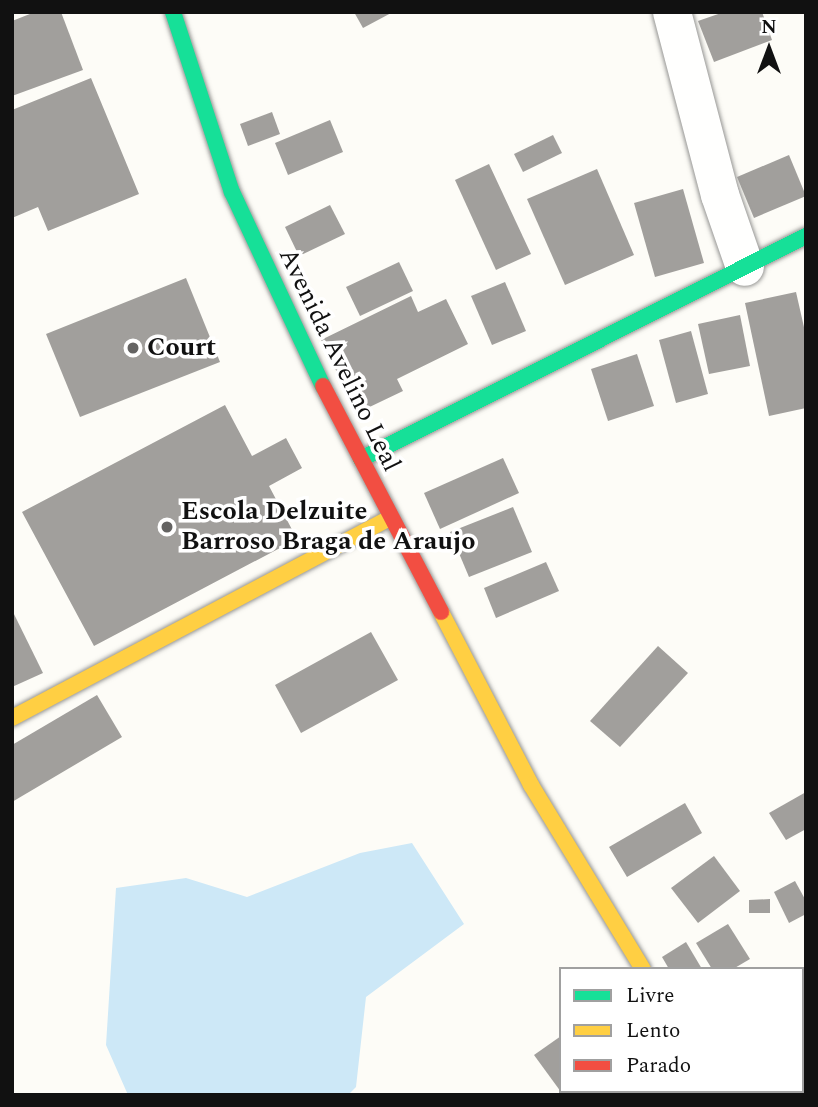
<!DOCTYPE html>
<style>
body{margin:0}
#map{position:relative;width:818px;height:1107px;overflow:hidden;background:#fdfcf7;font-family:Spectral,serif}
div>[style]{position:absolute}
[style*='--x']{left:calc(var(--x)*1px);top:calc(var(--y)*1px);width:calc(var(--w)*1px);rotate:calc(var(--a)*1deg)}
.water>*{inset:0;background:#cde8f7}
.building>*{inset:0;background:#a19f9c}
.roads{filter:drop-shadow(0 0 2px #979795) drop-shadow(0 0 2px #979795)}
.street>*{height:38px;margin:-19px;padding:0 19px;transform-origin:19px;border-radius:19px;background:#fffffe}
.fast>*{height:16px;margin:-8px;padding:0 8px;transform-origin:8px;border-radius:8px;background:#16e098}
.slow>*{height:16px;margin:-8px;padding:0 8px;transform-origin:8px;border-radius:8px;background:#ffcf43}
.jam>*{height:16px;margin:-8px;padding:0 8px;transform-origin:8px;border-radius:8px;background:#f24e42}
.dots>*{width:19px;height:19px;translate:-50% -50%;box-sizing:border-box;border:4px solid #fff;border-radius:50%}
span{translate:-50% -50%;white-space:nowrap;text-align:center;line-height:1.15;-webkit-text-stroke:7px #fff;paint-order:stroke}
.poi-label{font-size:26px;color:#111;font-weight:700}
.left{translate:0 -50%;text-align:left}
.street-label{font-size:26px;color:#111}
.frame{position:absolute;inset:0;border:14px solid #111;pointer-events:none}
.legend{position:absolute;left:559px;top:967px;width:245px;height:126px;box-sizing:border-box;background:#fff;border:2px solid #a0a0a0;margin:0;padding:9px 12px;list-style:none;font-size:21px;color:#111}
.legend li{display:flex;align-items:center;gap:14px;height:35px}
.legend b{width:35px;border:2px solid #a0a0a0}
.north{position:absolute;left:734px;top:14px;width:70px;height:70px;-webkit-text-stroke:5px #fff;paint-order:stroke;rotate:0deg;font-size:19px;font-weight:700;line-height:28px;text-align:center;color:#111}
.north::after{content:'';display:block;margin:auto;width:24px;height:32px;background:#111;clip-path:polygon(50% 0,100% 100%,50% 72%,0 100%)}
</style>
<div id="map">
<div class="water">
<i style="clip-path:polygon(412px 843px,464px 924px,366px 997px,356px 1087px,348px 1095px,128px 1095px,106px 1045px,116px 888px,186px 878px,247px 897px,360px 853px)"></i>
</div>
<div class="building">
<i style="clip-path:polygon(35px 12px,61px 12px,83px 70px,12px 96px,12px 21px)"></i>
<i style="clip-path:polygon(354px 12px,393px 12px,363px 28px)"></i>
<i style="clip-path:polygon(724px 12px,762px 12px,772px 40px,714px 62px,698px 21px)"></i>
<i style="clip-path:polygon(91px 78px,139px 194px,48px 231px,38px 207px,12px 218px,12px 110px)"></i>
<i style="clip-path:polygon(272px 112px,280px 134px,248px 146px,240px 124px)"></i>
<i style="clip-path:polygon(330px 120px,343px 152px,288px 175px,275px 143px)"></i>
<i style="clip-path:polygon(553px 135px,562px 153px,523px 172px,514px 154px)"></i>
<i style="clip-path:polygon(789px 155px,806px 196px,754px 218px,737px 177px)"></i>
<i style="clip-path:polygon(489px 164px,531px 254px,496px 270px,455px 180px)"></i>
<i style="clip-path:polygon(597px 169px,634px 255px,565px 285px,527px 199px)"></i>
<i style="clip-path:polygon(683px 189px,704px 263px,655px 277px,634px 203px)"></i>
<i style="clip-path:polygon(330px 205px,345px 234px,299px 256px,285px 227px)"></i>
<i style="clip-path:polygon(399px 262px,413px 291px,360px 316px,346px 287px)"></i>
<i style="clip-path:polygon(186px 278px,220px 362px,80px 417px,46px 334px)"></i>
<i style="clip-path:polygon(505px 282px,526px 331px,492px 345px,471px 296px)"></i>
<i style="clip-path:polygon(796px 292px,806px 336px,806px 408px,769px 416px,745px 303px)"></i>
<i style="clip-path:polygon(411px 296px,418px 312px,446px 299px,468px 344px,397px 379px,403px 391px,357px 413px,321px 340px)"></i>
<i style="clip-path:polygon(740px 315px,750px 366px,709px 374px,698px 324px)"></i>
<i style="clip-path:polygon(691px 331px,708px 394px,676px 403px,659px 340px)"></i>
<i style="clip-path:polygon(637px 354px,654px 406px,608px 421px,591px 369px)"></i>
<i style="clip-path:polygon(225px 405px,252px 456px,286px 438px,302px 468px,269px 486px,297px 539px,94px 646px,22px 512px)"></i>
<i style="clip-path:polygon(503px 458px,519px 493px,440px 529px,424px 493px)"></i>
<i style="clip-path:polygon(513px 507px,532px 552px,469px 577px,450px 532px)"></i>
<i style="clip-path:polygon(546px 562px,559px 591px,496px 618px,484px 588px)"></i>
<i style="clip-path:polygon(12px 610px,43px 673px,12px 687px)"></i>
<i style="clip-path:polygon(371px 632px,398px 680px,301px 733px,275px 685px)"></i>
<i style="clip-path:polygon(658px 646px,688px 673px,620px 747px,590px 721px)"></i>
<i style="clip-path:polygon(97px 695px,122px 737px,12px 802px,12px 745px)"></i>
<i style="clip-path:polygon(806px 792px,806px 829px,786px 840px,769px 813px)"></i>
<i style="clip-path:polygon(685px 803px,702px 833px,627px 877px,609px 847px)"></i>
<i style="clip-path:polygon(714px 856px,740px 891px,698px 923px,671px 888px)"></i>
<i style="clip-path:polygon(795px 881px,806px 901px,806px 914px,789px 923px,774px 892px)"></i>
<i style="clip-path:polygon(770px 899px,770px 913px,749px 913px,749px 900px)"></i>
<i style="clip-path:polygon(728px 924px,750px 959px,733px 969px,712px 969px,696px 943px)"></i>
<i style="clip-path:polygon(686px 942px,702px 969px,669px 969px,662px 957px)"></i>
<i style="clip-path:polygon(561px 1036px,561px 1092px,534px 1055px)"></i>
</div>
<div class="roads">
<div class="street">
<i style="--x:672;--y:12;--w:189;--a:75.3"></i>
<i style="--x:720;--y:195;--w:76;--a:70.9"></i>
</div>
<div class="fast">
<i style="--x:173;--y:12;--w:189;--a:71.9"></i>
<i style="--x:232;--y:192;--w:214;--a:64.9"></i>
<i style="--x:361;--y:459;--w:498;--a:-26.6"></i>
<i style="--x:715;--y:1091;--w:4;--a:63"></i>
</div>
<div class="slow">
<i style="--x:441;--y:612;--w:195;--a:62.5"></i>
<i style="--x:531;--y:785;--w:215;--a:58.7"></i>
<i style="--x:12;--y:718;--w:428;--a:-27.9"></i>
</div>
<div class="jam">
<i style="--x:323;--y:386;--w:255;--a:62.4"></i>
</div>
</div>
<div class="dots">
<i style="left:133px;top:348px;background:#646362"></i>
<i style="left:167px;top:527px;background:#646362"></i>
</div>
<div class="poi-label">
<span class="left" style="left:147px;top:348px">Court</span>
<span class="left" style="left:181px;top:527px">Escola Delzuite<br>Barroso Braga de Araujo</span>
</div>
<div class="street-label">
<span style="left:339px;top:360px;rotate:64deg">Avenida Avelino Leal</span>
</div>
<div class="frame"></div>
<ul class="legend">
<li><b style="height:9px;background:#16e098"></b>Livre</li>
<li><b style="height:9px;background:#ffcf43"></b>Lento</li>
<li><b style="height:9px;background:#f24e42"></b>Parado</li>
</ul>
<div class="north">N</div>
</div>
